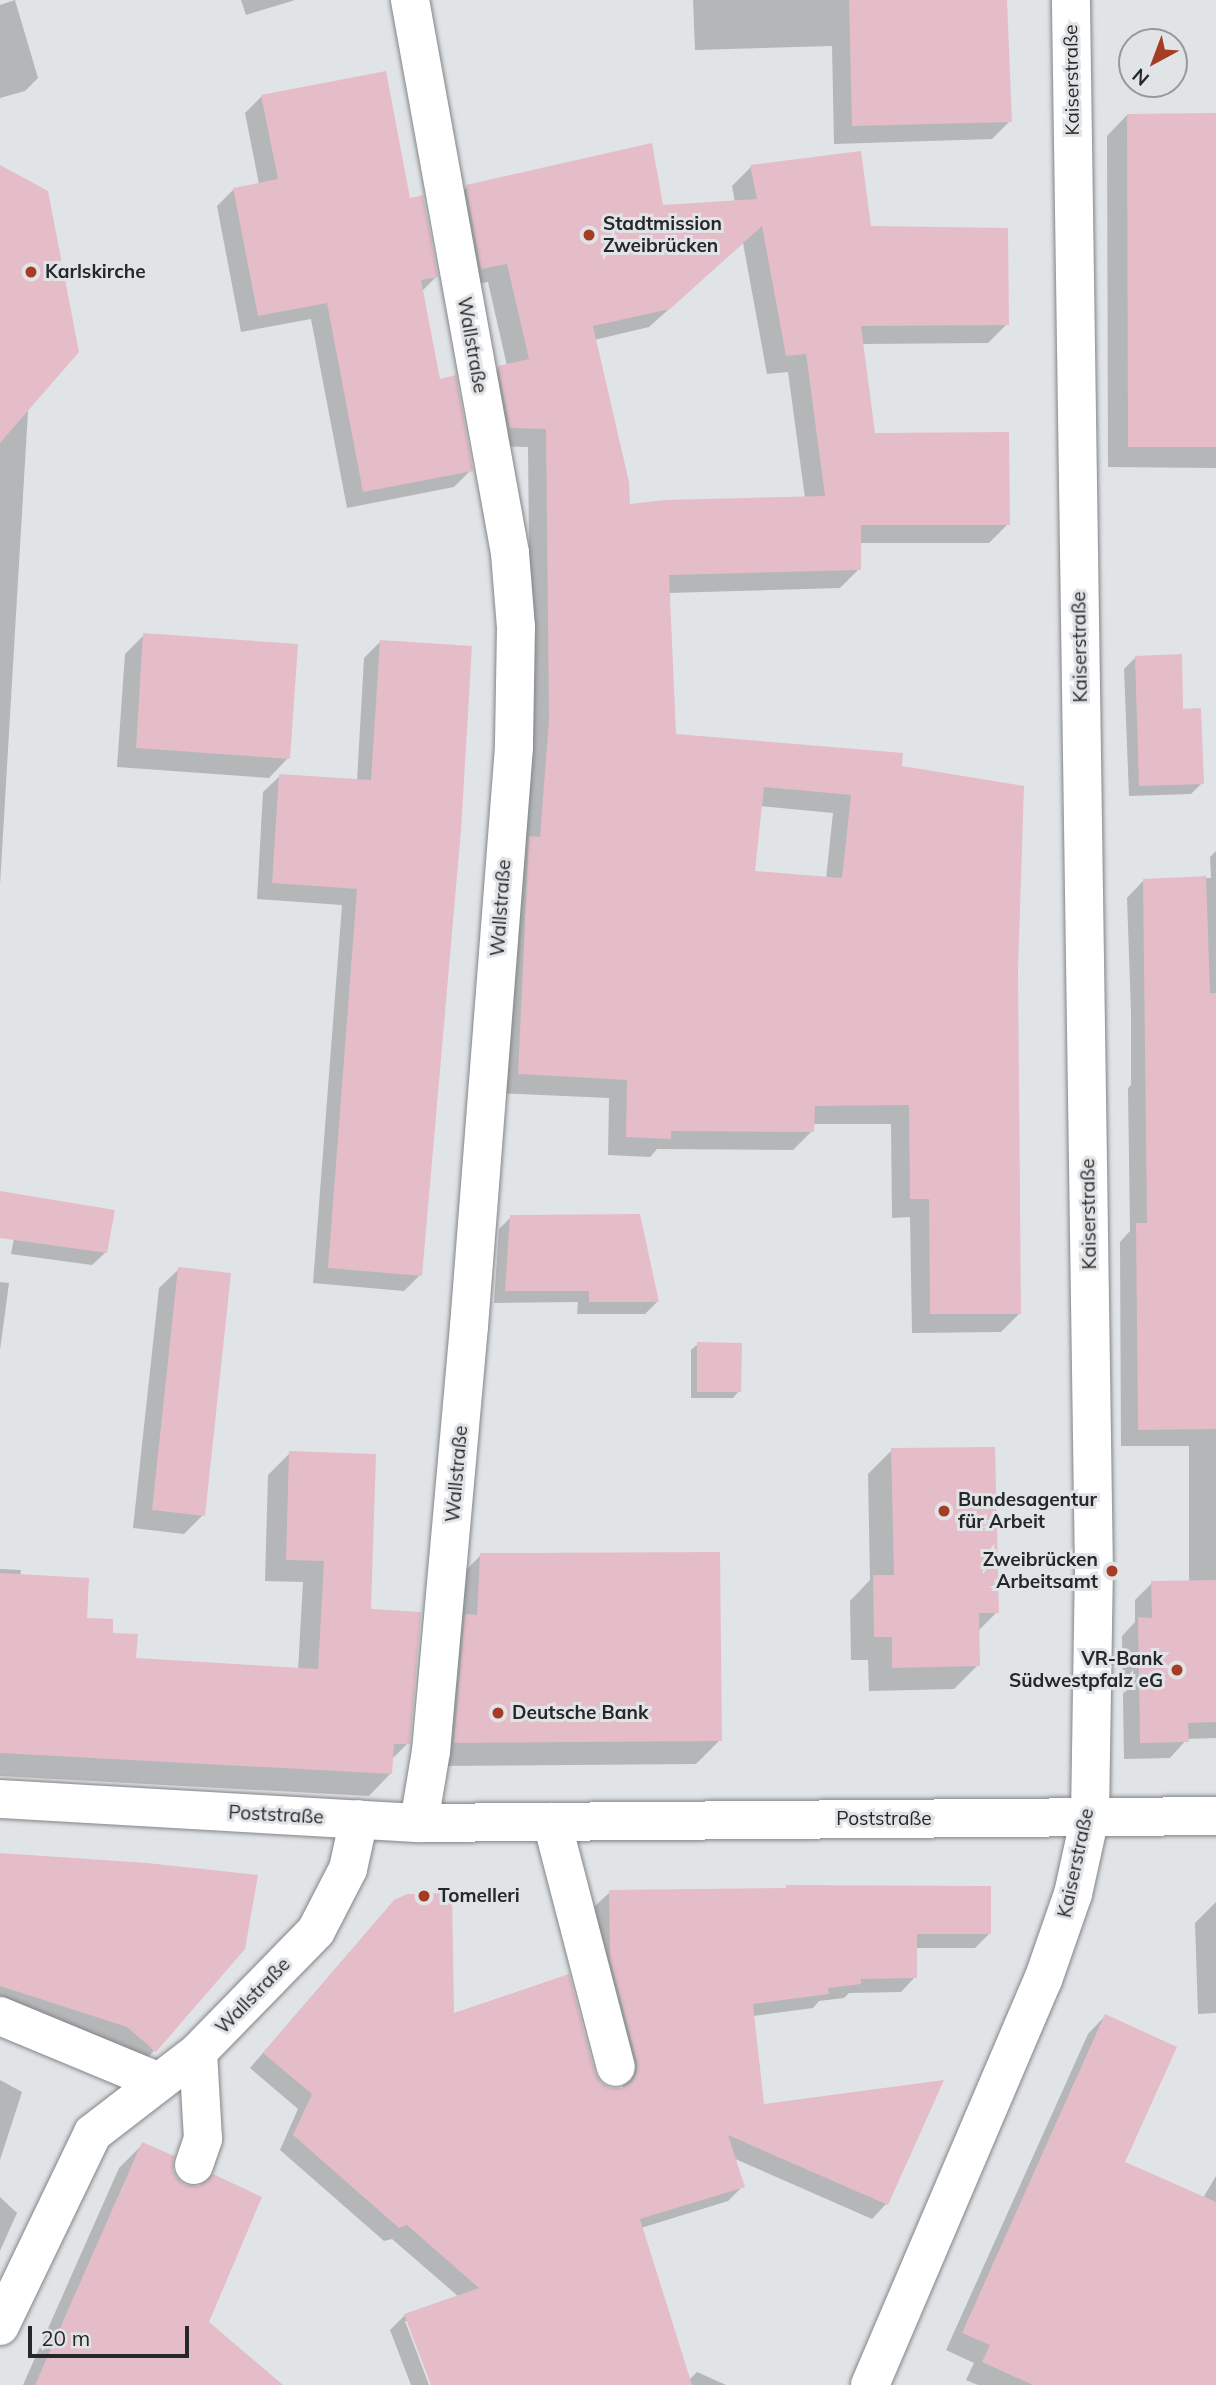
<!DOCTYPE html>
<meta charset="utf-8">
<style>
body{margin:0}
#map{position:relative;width:1216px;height:2385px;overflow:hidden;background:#e1e4e7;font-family:Mulish,sans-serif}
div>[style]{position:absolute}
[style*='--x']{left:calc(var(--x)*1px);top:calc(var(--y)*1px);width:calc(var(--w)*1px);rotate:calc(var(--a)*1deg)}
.shadow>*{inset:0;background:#0003}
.building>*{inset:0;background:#e4bdc8}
.roads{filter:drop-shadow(0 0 2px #828588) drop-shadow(0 0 2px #828588)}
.minor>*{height:38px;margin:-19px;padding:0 19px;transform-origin:19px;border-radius:19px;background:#fff}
.dots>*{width:19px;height:19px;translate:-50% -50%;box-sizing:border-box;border:4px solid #e1e4e7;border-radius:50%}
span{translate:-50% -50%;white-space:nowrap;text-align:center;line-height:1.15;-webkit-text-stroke:6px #e1e4e7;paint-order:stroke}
.street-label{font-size:19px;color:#262728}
.poi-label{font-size:19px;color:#262728;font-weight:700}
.left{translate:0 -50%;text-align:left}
.right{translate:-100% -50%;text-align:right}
.north{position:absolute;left:1118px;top:28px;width:70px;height:70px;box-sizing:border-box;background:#e1e4e7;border:2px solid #96989b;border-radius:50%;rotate:221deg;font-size:19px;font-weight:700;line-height:28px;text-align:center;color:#262728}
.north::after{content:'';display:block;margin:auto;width:24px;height:32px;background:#a53c23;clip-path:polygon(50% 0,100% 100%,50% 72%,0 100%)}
.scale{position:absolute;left:28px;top:2326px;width:161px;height:32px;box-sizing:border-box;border:4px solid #262728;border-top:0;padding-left:9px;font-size:21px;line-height:24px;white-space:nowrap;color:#262728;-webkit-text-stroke:5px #e1e4e7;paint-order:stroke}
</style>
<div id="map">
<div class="shadow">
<i style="clip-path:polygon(15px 0,38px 78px,25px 91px,0 98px,0 5px)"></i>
<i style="clip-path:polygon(241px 0,295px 0,246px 15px)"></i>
<i style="clip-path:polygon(693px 0,1006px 0,1010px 121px,992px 139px,834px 144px,832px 46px,695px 50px)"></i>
<i style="clip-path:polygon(262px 96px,409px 200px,436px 277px,422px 291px,439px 381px,471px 470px,454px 487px,347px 508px,311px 319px,241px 332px,217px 206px,234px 189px,259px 184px,245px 113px)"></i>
<i style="clip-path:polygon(1127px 115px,1216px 115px,1216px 468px,1108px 467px,1107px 136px)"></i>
<i style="clip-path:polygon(0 166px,28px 411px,0 885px)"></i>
<i style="clip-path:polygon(evenodd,751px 167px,870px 228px,1007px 324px,988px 343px,862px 344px,873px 435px,1008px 524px,989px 543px,859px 543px,859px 569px,840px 588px,668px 593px,674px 735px,900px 767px,1016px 970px,1020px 1313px,1001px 1332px,912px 1333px,910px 1217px,892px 1218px,891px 1124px,813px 1124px,812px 1131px,793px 1150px,657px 1149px,650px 1157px,608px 1155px,609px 1098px,499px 1093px,531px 740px,528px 447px,491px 446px,480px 387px,499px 368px,507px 366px,488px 282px,462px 287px,448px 206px,467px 187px,661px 207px,735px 202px,732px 186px,751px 167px,743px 243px,767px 374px,788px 372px,805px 498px,629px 506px,594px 340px,649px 327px,743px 243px,751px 167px,760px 806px,833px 813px,826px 879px,753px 872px,760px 806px)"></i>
<i style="clip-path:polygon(144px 635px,288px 758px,269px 778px,117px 767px,125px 654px)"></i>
<i style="clip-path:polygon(380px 642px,420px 1275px,404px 1291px,313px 1283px,342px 905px,257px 899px,263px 792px,280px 776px,357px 781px,364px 658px)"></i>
<i style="clip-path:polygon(1135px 658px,1182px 711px,1202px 783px,1191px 794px,1129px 796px,1124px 669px)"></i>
<i style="clip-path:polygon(1216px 851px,1216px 1738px,1187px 1739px,1170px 1758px,1124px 1759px,1122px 1636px,1135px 1622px,1135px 1600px,1152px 1583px,1189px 1582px,1189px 1446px,1121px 1446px,1120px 1242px,1130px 1231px,1128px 1088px,1131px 1085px,1131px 1013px,1127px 898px,1144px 880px,1211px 878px,1210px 857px)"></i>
<i style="clip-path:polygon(19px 1212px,106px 1252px,92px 1265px,11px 1254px)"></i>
<i style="clip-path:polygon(511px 1217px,657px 1302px,645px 1314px,577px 1314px,578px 1302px,494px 1303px,499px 1229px)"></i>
<i style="clip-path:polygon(179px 1269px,203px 1515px,184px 1534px,133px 1528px,159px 1288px)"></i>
<i style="clip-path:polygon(0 1282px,9px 1283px,0 1350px)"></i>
<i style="clip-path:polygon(698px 1344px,739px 1391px,733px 1398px,691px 1398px,691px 1350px)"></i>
<i style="clip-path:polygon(892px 1450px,997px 1612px,977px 1632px,978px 1665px,954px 1689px,869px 1691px,868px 1660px,851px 1660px,850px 1601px,870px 1580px,868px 1474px)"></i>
<i style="clip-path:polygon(290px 1453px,369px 1611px,408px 1743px,391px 1760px,390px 1774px,369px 1796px,0 1776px,0 1569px,21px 1570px,20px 1576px,111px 1634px,134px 1660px,298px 1670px,303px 1582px,265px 1581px,268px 1475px)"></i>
<i style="clip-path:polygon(481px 1555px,720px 1740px,696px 1764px,431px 1766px,457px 1579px)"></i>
<i style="clip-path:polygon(0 1855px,154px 2051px,135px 2070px,0 2012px)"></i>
<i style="clip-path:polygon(787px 1887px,989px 1934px,975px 1948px,915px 1948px,915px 1977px,901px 1992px,849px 1993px,844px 1998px,819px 2001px,813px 2008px,753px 2016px,762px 2106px,886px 2204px,872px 2219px,733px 2158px,743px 2186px,728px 2201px,641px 2228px,666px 2385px,432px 2385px,409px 2321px,405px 2321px,429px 2385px,411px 2385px,390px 2330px,405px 2315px,459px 2297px,392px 2239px,384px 2241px,280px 2150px,298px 2109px,250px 2068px,380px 1917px,452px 2015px,593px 2074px,600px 2084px,610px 2090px,623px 2088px,623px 2077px,596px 1974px,595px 1906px,610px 1892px,784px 1890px)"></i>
<i style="clip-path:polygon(1216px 1902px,1216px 2013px,1198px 2014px,1195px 1923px)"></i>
<i style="clip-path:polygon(1105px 2016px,1123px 2163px,1203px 2198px,1216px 2176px,1216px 2385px,978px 2385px,966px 2380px,974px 2363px,946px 2350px,1088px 2034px)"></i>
<i style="clip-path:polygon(0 2080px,22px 2092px,0 2160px)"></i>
<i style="clip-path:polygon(143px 2144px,186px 2187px,207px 2322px,281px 2385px,23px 2385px,119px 2168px)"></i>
<i style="clip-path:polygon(0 2197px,17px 2213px,0 2251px)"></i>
<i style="clip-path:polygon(697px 2372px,726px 2385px,684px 2385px)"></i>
</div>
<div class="building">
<i style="clip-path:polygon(849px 0,1007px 0,1012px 122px,852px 126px)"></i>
<i style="clip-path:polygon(386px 71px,410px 198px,423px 195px,438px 277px,421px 280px,440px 379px,456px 375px,473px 471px,363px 492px,327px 303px,258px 316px,233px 188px,278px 179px,261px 95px)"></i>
<i style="clip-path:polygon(1216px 113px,1216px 447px,1128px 447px,1127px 114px)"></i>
<i style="clip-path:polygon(evenodd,652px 143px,663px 205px,757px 199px,750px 165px,861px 151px,871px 226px,1008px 228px,1009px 325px,861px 326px,875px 433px,1009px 432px,1010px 525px,861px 525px,861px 570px,669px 575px,676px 734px,903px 753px,902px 766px,1024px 786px,1018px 970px,1021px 1314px,930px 1314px,929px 1199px,910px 1199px,909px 1105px,815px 1106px,814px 1132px,671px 1131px,671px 1139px,626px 1137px,627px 1080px,518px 1074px,529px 836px,540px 837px,549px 720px,546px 429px,510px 428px,498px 366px,529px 359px,507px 264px,481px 269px,466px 185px,652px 143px,762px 226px,786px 356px,806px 354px,825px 496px,665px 500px,630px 504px,629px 482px,593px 326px,670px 309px,762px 226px,652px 143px,764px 787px,851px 795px,842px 878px,755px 871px,764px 787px)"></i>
<i style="clip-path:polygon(0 165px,48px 191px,79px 352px,0 443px)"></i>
<i style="clip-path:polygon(143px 633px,298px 644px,290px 759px,136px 748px)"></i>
<i style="clip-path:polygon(380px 640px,472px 646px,461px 830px,422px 1276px,328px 1268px,357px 889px,272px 883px,279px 774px,371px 780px)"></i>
<i style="clip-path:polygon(1182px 654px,1183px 709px,1201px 708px,1204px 784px,1139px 786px,1135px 656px)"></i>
<i style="clip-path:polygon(1206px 876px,1210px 993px,1216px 993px,1216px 1429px,1138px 1430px,1136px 1223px,1147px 1223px,1143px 879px)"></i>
<i style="clip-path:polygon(0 1191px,115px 1210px,107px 1253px,0 1238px)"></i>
<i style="clip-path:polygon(640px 1214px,659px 1302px,589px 1302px,589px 1291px,505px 1291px,510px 1215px)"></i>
<i style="clip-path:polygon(178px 1267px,231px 1273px,205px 1516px,152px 1510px)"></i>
<i style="clip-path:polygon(697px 1342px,742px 1343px,741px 1392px,697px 1392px)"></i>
<i style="clip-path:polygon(995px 1447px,999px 1613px,979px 1613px,980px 1666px,892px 1668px,892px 1637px,874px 1637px,873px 1575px,894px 1575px,891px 1448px)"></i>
<i style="clip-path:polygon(289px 1451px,376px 1454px,371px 1609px,421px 1612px,410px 1744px,394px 1744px,392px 1774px,0 1753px,0 1573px,89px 1578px,87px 1618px,113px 1619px,113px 1633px,138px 1634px,136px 1658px,318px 1669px,324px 1561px,286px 1560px)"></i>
<i style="clip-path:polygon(720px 1552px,722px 1741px,454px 1743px,465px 1614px,477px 1615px,480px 1553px)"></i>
<i style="clip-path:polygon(1216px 1580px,1216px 1722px,1188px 1723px,1189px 1742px,1140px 1743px,1138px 1617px,1152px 1618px,1151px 1581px)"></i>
<i style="clip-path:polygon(0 1853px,147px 1863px,258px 1875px,245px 1949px,156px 2052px,127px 2027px,0 1986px)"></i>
<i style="clip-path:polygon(786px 1885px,991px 1886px,991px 1934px,917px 1934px,917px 1978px,861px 1979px,861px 1984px,828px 1988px,829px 1994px,753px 2004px,764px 2104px,944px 2080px,888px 2205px,728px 2135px,745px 2187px,640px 2219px,692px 2385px,431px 2385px,404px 2314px,479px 2288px,407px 2225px,399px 2228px,293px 2135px,312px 2094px,263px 2053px,394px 1900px,407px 1894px,452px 1893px,454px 2013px,569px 1974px,595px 2073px,601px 2083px,610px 2088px,622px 2088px,632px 2082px,637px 2072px,637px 2062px,610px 1958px,609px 1890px,786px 1888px)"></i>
<i style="clip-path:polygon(1105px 2014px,1177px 2047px,1125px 2162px,1216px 2202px,1216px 2385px,1033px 2385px,982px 2362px,990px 2345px,962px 2333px)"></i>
<i style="clip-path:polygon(142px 2142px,174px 2156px,173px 2170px,178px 2180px,186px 2185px,199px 2186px,213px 2174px,262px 2197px,209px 2322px,283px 2385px,35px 2385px)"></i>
</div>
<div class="roads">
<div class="minor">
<i style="--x:410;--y:0;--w:562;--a:79.75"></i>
<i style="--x:510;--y:553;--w:74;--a:85.4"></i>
<i style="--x:516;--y:627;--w:120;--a:91"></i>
<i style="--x:514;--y:747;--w:581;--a:94.44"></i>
<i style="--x:469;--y:1326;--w:427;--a:95.1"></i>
<i style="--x:431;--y:1751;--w:73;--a:99.5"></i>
<i style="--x:0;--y:1799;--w:420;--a:3.3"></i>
<i style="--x:419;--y:1823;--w:797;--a:-0.5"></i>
<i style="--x:552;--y:1822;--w:253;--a:75.4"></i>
<i style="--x:0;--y:2016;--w:172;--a:22.5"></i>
<i style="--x:194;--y:2165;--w:28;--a:-71"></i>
<i style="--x:203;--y:2139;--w:87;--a:-93.3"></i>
<i style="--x:0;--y:2326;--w:214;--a:-64.3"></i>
<i style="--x:93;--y:2133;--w:133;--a:-37.6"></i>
<i style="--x:198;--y:2052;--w:169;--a:-45.7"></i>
<i style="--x:316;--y:1931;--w:70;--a:-62.7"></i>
<i style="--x:348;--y:1869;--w:51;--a:-77.6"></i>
<i style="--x:870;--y:2385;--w:440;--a:-66.9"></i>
<i style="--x:1043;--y:1980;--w:91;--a:-70.8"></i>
<i style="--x:1073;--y:1894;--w:79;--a:-77.6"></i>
<i style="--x:1090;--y:1817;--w:243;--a:-89.1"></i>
<i style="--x:1094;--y:1574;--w:1574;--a:-90.84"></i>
</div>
</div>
<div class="dots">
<i style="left:589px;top:235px;background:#a53c23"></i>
<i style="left:31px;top:272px;background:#a53c23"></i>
<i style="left:944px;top:1511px;background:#a53c23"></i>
<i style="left:1112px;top:1571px;background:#a53c23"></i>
<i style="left:1177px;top:1670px;background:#a53c23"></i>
<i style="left:498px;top:1713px;background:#a53c23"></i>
<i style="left:424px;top:1896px;background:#a53c23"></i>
</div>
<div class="street-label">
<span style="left:1072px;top:80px;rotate:-91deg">Kaiserstraße</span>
<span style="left:472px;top:345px;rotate:80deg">Wallstraße</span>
<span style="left:1080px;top:647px;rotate:-91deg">Kaiserstraße</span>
<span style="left:501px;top:908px;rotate:-86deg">Wallstraße</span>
<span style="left:1089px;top:1214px;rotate:-91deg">Kaiserstraße</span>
<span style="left:457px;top:1474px;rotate:-85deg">Wallstraße</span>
<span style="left:276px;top:1815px;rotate:3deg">Poststraße</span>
<span style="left:884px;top:1819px">Poststraße</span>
<span style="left:1076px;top:1863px;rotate:-78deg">Kaiserstraße</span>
<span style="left:253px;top:1996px;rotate:-46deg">Wallstraße</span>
</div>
<div class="poi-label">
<span class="left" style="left:603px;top:235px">Stadtmission<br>Zweibrücken</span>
<span class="left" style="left:45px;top:272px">Karlskirche</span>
<span class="left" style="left:958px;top:1511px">Bundesagentur<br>für Arbeit</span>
<span class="right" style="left:1098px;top:1571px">Zweibrücken<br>Arbeitsamt</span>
<span class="right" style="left:1163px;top:1670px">VR-Bank<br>Südwestpfalz eG</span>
<span class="left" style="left:512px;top:1713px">Deutsche Bank</span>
<span class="left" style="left:438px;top:1896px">Tomelleri</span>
</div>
<div class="north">N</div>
<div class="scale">20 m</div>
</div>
